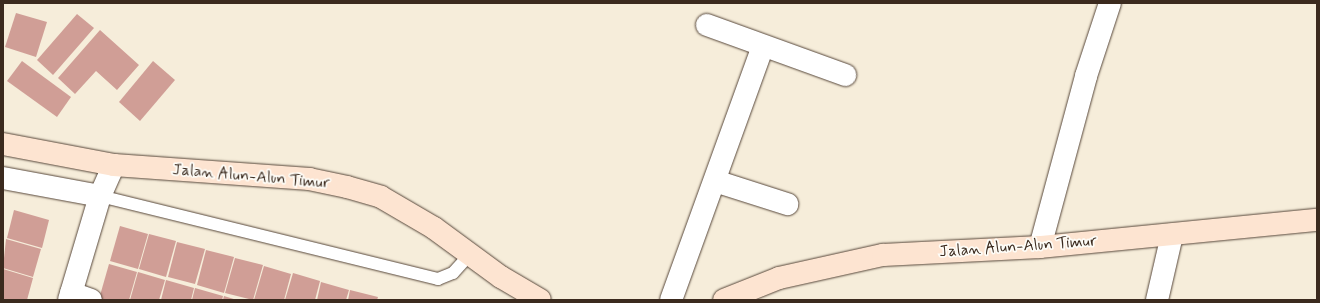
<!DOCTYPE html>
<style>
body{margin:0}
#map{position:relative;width:1320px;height:303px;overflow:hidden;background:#f6edda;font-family:Mynerve,sans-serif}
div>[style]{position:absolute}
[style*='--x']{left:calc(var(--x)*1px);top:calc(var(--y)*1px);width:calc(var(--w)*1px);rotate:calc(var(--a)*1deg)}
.building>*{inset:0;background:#d09e96}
.roads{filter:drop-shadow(0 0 1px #57473a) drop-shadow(0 0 1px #57473a)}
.lane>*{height:12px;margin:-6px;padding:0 6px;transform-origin:6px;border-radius:6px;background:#fff}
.street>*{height:22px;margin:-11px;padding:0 11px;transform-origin:11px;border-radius:11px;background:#fff}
.secondary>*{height:22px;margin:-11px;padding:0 11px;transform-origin:11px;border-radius:11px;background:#fde4d1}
span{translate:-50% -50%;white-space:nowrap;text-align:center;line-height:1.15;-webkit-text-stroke:3.5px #fdfcf7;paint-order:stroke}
.street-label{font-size:16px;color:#3b2a1e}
.frame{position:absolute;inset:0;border:4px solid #3b2a1e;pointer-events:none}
</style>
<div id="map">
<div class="building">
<i style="clip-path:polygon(16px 13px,47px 22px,36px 57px,5px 47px)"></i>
<i style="clip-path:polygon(77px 14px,94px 28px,53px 75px,37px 60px)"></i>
<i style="clip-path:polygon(100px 30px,139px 65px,117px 90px,96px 71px,75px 94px,58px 78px)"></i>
<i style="clip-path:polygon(22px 61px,71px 97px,57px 117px,7px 81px)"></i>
<i style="clip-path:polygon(153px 61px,175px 80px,140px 121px,119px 102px)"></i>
<i style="clip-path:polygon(14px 210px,49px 220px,42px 248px,7px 238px)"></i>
<i style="clip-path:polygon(120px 226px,148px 234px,138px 269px,110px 261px)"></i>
<i style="clip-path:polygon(149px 234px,176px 241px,166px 277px,139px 269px)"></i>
<i style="clip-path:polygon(6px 239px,41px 249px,33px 277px,3px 268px)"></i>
<i style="clip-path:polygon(177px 242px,205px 249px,195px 284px,168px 277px)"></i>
<i style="clip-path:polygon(206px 250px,234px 257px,224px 293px,197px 285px)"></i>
<i style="clip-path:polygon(235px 258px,263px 265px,253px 300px,225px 293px)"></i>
<i style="clip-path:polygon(109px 264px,137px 272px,129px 300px,99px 299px)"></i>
<i style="clip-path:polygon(264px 266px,291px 274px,284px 300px,254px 300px)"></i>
<i style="clip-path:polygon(3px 269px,33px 278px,27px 300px,3px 299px)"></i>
<i style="clip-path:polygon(138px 272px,165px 280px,159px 300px,130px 300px)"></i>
<i style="clip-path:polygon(293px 273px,320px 281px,315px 300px,285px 300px)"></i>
<i style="clip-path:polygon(166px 280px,194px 288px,191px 300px,161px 300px)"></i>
<i style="clip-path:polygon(321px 282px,349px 290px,346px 300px,317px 300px)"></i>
<i style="clip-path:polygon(195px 288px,223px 296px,222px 300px,192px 300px)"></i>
<i style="clip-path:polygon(350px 290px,378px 297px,377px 300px,348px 300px)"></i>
<i style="clip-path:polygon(224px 296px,237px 300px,223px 300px)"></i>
</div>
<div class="roads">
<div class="lane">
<i style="--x:100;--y:196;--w:348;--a:13.8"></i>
<i style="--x:438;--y:279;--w:16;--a:-22"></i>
<i style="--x:453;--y:273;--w:27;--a:-48"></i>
</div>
<div class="street">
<i style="--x:707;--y:25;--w:147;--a:19.9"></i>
<i style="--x:3;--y:178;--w:99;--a:10.5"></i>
<i style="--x:715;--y:181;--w:76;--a:17.7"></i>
<i style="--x:1040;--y:247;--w:177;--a:-74.9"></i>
<i style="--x:1086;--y:76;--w:77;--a:-71.8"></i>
<i style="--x:71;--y:293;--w:21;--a:19"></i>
<i style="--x:69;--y:300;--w:109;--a:-73.4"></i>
<i style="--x:100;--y:196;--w:34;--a:-66"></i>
<i style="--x:671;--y:300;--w:270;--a:-70.1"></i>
<i style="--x:1157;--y:300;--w:67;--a:-77"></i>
</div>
<div class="secondary">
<i style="--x:3;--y:144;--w:113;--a:10.7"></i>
<i style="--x:114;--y:165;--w:196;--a:4.1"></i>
<i style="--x:309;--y:179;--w:39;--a:12"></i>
<i style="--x:347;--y:187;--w:35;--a:16"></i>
<i style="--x:381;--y:197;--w:61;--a:30.3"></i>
<i style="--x:434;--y:228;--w:83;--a:36.2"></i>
<i style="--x:501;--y:277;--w:45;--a:30.5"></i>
<i style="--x:724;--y:300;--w:59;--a:-21.8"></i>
<i style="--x:779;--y:278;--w:107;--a:-12.5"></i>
<i style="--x:883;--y:255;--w:157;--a:-2.9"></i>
<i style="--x:1040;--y:247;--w:278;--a:-5.6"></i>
</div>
</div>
<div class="street-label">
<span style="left:251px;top:177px;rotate:5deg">Jalan Alun-Alun Timur</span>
<span style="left:1018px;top:247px;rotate:-4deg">Jalan Alun-Alun Timur</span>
</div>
<div class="frame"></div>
</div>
